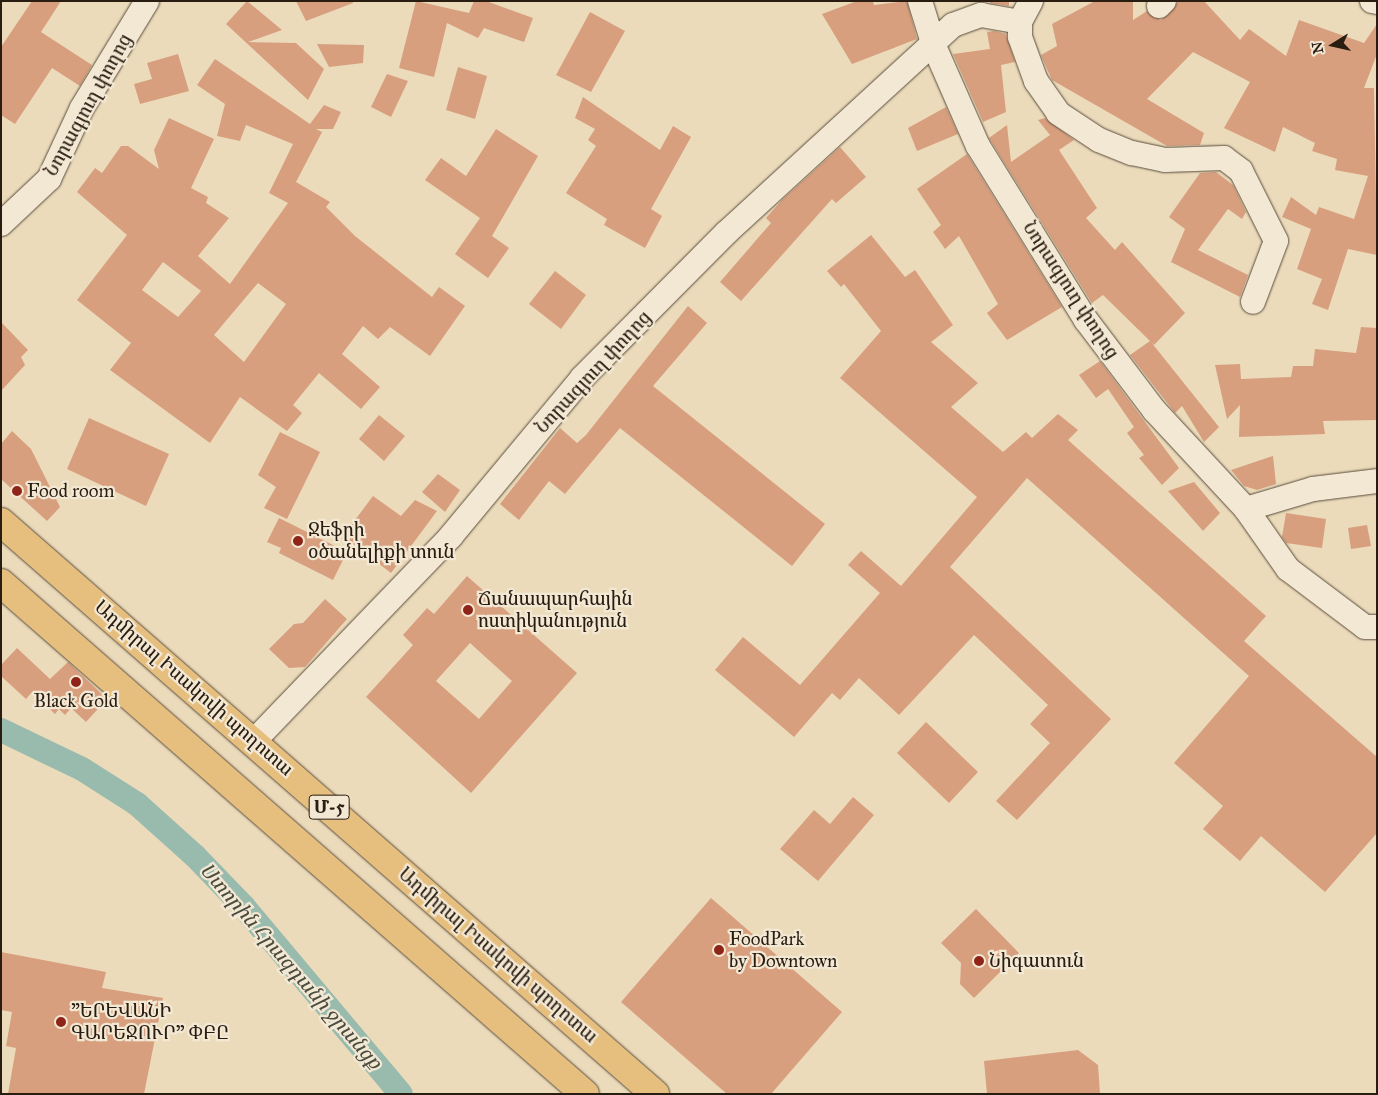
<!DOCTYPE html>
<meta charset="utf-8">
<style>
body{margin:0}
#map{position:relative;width:1378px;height:1095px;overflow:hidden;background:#ebdbbb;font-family:"IM FELL Great Primer","Noto Serif Armenian",serif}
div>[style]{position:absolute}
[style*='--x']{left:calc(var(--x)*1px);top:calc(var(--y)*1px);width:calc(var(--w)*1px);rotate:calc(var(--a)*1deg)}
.canal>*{height:24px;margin:-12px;padding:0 12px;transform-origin:12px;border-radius:12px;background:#98bbae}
.building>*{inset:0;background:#d89f7f}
.roads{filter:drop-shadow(0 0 1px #5a4c3c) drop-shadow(0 0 1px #5a4c3c)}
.street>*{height:24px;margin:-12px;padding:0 12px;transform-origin:12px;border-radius:12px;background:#f2e8d3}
.highway>*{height:28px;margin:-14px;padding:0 14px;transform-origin:14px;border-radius:14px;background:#e6be7e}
.dots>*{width:14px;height:14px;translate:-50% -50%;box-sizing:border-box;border:2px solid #f2e8d3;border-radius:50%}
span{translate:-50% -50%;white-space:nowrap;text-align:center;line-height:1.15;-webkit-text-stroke:4.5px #f2e8d3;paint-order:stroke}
.shield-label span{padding:1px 4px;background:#f2e8d3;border:1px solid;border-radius:4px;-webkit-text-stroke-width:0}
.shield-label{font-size:18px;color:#291c11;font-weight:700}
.street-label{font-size:19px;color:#291c11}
.poi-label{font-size:19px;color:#291c11}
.left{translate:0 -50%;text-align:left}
.water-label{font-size:20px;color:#4a4c40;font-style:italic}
.frame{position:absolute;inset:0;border:2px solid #291c11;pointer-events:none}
.north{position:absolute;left:1308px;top:20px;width:50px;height:50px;-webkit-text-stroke:4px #f2e8d3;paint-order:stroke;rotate:260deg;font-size:14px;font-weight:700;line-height:20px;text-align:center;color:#291c11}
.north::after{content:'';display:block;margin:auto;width:18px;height:22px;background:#291c11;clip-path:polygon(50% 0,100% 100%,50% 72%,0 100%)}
</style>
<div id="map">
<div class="canal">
<i style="--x:1;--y:730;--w:90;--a:25.7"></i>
<i style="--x:82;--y:769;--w:65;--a:32.5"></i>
<i style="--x:137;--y:804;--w:78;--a:41.9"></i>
<i style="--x:195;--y:856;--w:71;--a:46.1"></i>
<i style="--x:244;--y:907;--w:244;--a:50"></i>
</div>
<div class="building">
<i style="clip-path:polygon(32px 1px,61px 1px,41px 32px,92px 65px,80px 86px,52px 68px,15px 124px,1px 115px,1px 47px)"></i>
<i style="clip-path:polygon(247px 1px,282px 30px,248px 42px,296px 43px,324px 69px,308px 100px,226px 24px)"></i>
<i style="clip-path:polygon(296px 1px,353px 1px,353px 3px,306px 21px)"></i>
<i style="clip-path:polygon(416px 1px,469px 13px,474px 1px,486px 1px,533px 18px,524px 42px,484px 28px,478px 38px,447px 23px,434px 77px,399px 68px)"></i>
<i style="clip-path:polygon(857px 1px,873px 1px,874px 5px,907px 1px,917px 39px,852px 64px,822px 14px)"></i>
<i style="clip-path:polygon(990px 1px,1009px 1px,1009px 6px,990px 3px)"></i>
<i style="clip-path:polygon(1095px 1px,1133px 1px,1133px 20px,1147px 11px,1161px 20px,1179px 1px,1204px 1px,1240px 40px,1249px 29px,1286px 56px,1299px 20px,1364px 43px,1377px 24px,1377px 54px,1364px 88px,1374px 88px,1377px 255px,1348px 249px,1328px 310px,1312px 304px,1322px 279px,1297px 269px,1311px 229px,1282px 217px,1291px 197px,1316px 215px,1319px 207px,1354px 219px,1368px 176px,1335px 170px,1337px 159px,1312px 151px,1315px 143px,1283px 127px,1275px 152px,1224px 128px,1250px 82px,1193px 52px,1147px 99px,1204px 133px,1200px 145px,1167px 146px,1052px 80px,1041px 55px,1057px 46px,1052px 24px)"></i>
<i style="clip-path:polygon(590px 12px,625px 31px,591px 92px,556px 75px)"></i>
<i style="clip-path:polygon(994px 31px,1006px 34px,1015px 62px,1001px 65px,1006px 112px,983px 122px,953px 54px,990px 49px,987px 32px)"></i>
<i style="clip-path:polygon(317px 44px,364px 45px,363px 63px,329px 67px)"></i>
<i style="clip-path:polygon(178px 54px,189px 91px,140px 104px,134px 84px,152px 79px,147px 63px)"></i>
<i style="clip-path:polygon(evenodd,215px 59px,310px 124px,324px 105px,341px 112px,333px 129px,316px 129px,322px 132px,296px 182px,330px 202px,326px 207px,355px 236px,432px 297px,439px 287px,465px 306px,430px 356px,390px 327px,378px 339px,363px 326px,342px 354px,380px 387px,361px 409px,319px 373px,293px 405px,302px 413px,287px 431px,240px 397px,210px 443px,110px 370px,131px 343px,77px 300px,127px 235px,77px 192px,95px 168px,102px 173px,121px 146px,128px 146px,159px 169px,154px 150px,169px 118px,214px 139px,191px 188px,208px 197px,206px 203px,229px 218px,198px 256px,230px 284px,288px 203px,269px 193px,293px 144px,246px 125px,240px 141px,217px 136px,225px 104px,197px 85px,215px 59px,163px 262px,201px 291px,178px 317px,142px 290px,163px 262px,215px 59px,258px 283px,286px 304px,244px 362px,214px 335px,258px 283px)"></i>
<i style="clip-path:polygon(458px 67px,487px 76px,475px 119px,446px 110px)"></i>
<i style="clip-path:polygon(387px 74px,408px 81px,391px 117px,371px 107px)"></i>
<i style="clip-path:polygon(583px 97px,660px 150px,673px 126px,691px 137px,651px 209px,662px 216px,645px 248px,604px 225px,607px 219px,566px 193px,596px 146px,588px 140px,595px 129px,575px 118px)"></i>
<i style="clip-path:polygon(946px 107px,958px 134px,917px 151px,908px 128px)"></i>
<i style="clip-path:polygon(1045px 118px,1074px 140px,1059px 150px,1097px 208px,1086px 218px,1115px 250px,1122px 242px,1185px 313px,1154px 345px,1151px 342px,1219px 427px,1204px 442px,1182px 406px,1175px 413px,1130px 355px,1150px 341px,1103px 295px,1092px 303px,989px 138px,1007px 125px,1011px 162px,1050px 135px,1038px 120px)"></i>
<i style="clip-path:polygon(496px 129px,538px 156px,492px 236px,509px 248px,488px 278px,455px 254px,480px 218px,425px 180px,441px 158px,466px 176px)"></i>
<i style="clip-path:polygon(840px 147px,866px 177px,836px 203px,832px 199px,741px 301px,720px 282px,771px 223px,766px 218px,782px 200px)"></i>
<i style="clip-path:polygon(967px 154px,1062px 307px,1007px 340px,987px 313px,998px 304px,959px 236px,945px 249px,933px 232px,941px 225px,917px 189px)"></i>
<i style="clip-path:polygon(1216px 172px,1233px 185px,1246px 212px,1242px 219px,1228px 209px,1198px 250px,1248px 275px,1240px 297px,1171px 262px,1185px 229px,1169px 217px,1200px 173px)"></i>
<i style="clip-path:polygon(871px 235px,905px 277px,915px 270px,953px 325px,931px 342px,978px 383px,951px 407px,1003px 452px,1026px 432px,1032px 438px,1058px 414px,1078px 430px,1068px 440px,1266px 616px,1244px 641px,1377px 757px,1377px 833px,1325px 892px,1261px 836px,1240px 861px,1203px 829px,1223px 806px,1174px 763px,1249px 676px,1027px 478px,950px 567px,1111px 719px,1017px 820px,996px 801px,1050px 743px,1030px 724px,1048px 705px,974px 635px,899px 715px,859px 678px,840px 700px,832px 693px,794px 737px,715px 670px,743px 637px,800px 685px,880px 593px,848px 565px,861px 551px,901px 586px,977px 497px,840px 378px,881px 331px,844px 284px,841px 287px,827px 271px)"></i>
<i style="clip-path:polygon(555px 271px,586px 295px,561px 329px,529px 304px)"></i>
<i style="clip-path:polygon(688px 306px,707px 323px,653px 386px,825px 524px,792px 566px,620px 428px,565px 494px,549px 481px,519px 520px,500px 504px,560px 428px,577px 443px,586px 435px)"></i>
<i style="clip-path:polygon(1px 322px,28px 350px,21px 357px,25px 365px,1px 391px)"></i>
<i style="clip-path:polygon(1361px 327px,1377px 328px,1377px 420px,1323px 421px,1325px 434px,1239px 437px,1240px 405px,1227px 419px,1215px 365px,1240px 364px,1241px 379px,1291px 377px,1293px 366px,1313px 366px,1315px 349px,1356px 353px)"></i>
<i style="clip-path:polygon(1100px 361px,1179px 468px,1162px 485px,1139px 458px,1144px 455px,1127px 433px,1134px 427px,1108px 389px,1096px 398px,1079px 375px)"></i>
<i style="clip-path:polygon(379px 415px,405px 436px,384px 461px,359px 439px)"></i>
<i style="clip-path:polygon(89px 418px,169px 454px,146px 506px,67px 469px)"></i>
<i style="clip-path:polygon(12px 431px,31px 449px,60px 507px,47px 521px,1px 479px,1px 444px)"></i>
<i style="clip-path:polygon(280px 432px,320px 452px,287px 519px,264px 508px,276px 487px,258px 475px)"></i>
<i style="clip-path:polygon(1273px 456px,1276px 484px,1257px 490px,1244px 486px,1231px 470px)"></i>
<i style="clip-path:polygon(438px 474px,460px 490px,445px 512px,422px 492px)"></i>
<i style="clip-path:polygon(1194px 482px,1220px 513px,1203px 531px,1168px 491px)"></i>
<i style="clip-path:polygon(373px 496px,401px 516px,415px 500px,437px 511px,391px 573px,343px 536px)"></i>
<i style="clip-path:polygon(1286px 513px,1326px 519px,1322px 548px,1286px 543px,1282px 537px)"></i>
<i style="clip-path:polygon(279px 518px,347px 552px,333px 580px,279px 553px,281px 548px,267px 542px)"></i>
<i style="clip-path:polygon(1367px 525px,1371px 546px,1351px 549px,1348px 528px)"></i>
<i style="clip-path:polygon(evenodd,467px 576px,577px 673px,471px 793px,366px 697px,413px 645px,403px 635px,427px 608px,434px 614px,467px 576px,470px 643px,512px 681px,479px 719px,436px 681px,470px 643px)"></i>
<i style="clip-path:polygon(325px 599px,347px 619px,305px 667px,289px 668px,269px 649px,294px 624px,303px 623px)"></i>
<i style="clip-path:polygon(17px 648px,50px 679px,68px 662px,107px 699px,86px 722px,71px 708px,65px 715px,59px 709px,55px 714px,32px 692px,26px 699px,1px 676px,1px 665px)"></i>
<i style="clip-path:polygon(926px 722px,978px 772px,949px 803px,897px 753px)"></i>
<i style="clip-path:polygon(853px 797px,874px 815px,818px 881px,780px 849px,814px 810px,830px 824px)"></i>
<i style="clip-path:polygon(711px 898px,842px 1012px,771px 1094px,727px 1094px,621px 1002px)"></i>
<i style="clip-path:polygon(976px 909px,1019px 953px,974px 998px,960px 984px,961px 963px,941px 943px)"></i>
<i style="clip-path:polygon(1px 952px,106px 972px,102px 988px,163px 998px,144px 1094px,8px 1094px,16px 1048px,6px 1046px,12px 1012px,1px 1010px)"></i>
<i style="clip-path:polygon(1078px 1050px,1098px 1065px,1100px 1094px,987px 1094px,984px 1061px)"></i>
</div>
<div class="roads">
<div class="street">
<i style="--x:920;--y:1;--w:47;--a:72.7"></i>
<i style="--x:934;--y:46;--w:109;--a:66.3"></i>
<i style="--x:978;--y:146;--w:205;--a:58.2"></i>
<i style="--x:1086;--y:320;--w:113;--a:52.9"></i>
<i style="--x:1154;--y:410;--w:135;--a:47.1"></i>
<i style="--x:1246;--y:509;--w:73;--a:55"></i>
<i style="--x:1288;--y:569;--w:96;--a:37"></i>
<i style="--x:1365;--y:627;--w:12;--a:0"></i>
<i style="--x:1031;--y:1;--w:24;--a:118"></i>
<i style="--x:1020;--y:22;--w:15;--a:90"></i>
<i style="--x:1020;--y:37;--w:47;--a:70"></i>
<i style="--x:1036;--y:81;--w:39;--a:55"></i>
<i style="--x:1058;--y:113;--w:49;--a:33.4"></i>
<i style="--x:1099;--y:140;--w:35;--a:22"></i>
<i style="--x:1132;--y:153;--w:34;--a:12"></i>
<i style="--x:1165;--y:160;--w:59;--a:-1.9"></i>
<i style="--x:1224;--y:158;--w:21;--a:37"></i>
<i style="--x:1241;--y:171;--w:78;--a:63.4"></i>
<i style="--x:1276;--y:241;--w:65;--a:110.7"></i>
<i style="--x:1372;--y:1;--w:5;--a:11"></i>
<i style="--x:1159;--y:6;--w:7;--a:-45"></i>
<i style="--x:1;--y:224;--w:66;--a:-43.2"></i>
<i style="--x:49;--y:179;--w:78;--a:-65.1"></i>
<i style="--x:82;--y:108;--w:125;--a:-58.7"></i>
<i style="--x:1246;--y:509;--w:70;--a:-16.6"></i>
<i style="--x:1313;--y:489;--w:64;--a:-7.1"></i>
<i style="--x:254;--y:741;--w:284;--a:-46.1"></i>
<i style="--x:451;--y:536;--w:205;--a:-50.3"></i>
<i style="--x:582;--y:378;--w:204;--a:-45.2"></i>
<i style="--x:726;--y:233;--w:308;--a:-42.5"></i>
<i style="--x:953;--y:25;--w:30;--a:-20"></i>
<i style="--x:981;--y:15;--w:40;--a:10"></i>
</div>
<div class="highway">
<i style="--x:1;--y:522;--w:869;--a:41.17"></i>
<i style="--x:1;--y:583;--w:776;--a:41.19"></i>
</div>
</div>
<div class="dots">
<i style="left:17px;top:491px;background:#8f2418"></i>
<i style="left:298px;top:541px;background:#8f2418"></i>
<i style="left:468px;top:610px;background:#8f2418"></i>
<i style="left:76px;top:682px;background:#8f2418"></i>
<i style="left:719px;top:950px;background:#8f2418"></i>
<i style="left:979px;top:961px;background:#8f2418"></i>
<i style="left:61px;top:1022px;background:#8f2418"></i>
</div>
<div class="shield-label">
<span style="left:329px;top:807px">Մ-5</span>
</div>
<div class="street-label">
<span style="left:88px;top:105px;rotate:-61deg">Նորագյուղ փողոց</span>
<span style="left:1071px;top:290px;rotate:57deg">Նորագյուղ փողոց</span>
<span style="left:593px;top:372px;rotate:-47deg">Նորագյուղ փողոց</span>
<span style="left:194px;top:688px;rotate:41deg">Ադմիրալ Իսակովի պողոտա</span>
<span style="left:498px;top:955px;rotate:41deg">Ադմիրալ Իսակովի պողոտա</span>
</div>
<div class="poi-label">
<span class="left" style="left:27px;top:491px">Food room</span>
<span class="left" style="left:308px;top:541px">Ջեֆրի<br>օծանելիքի տուն</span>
<span class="left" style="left:478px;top:610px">Ճանապարհային<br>ոստիկանություն</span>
<span style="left:76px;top:701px">Black Gold</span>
<span class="left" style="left:729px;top:950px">FoodPark<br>by Downtown</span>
<span class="left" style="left:989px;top:961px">Նիգատուն</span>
<span class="left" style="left:71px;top:1022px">"ԵՐԵՎԱՆԻ<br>ԳԱՐԵՋՈՒՐ" ՓԲԸ</span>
</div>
<div class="water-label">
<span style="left:291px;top:966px;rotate:49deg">Ստորին Հրազդանի ջրանցք</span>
</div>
<div class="frame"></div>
<div class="north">N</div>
</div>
